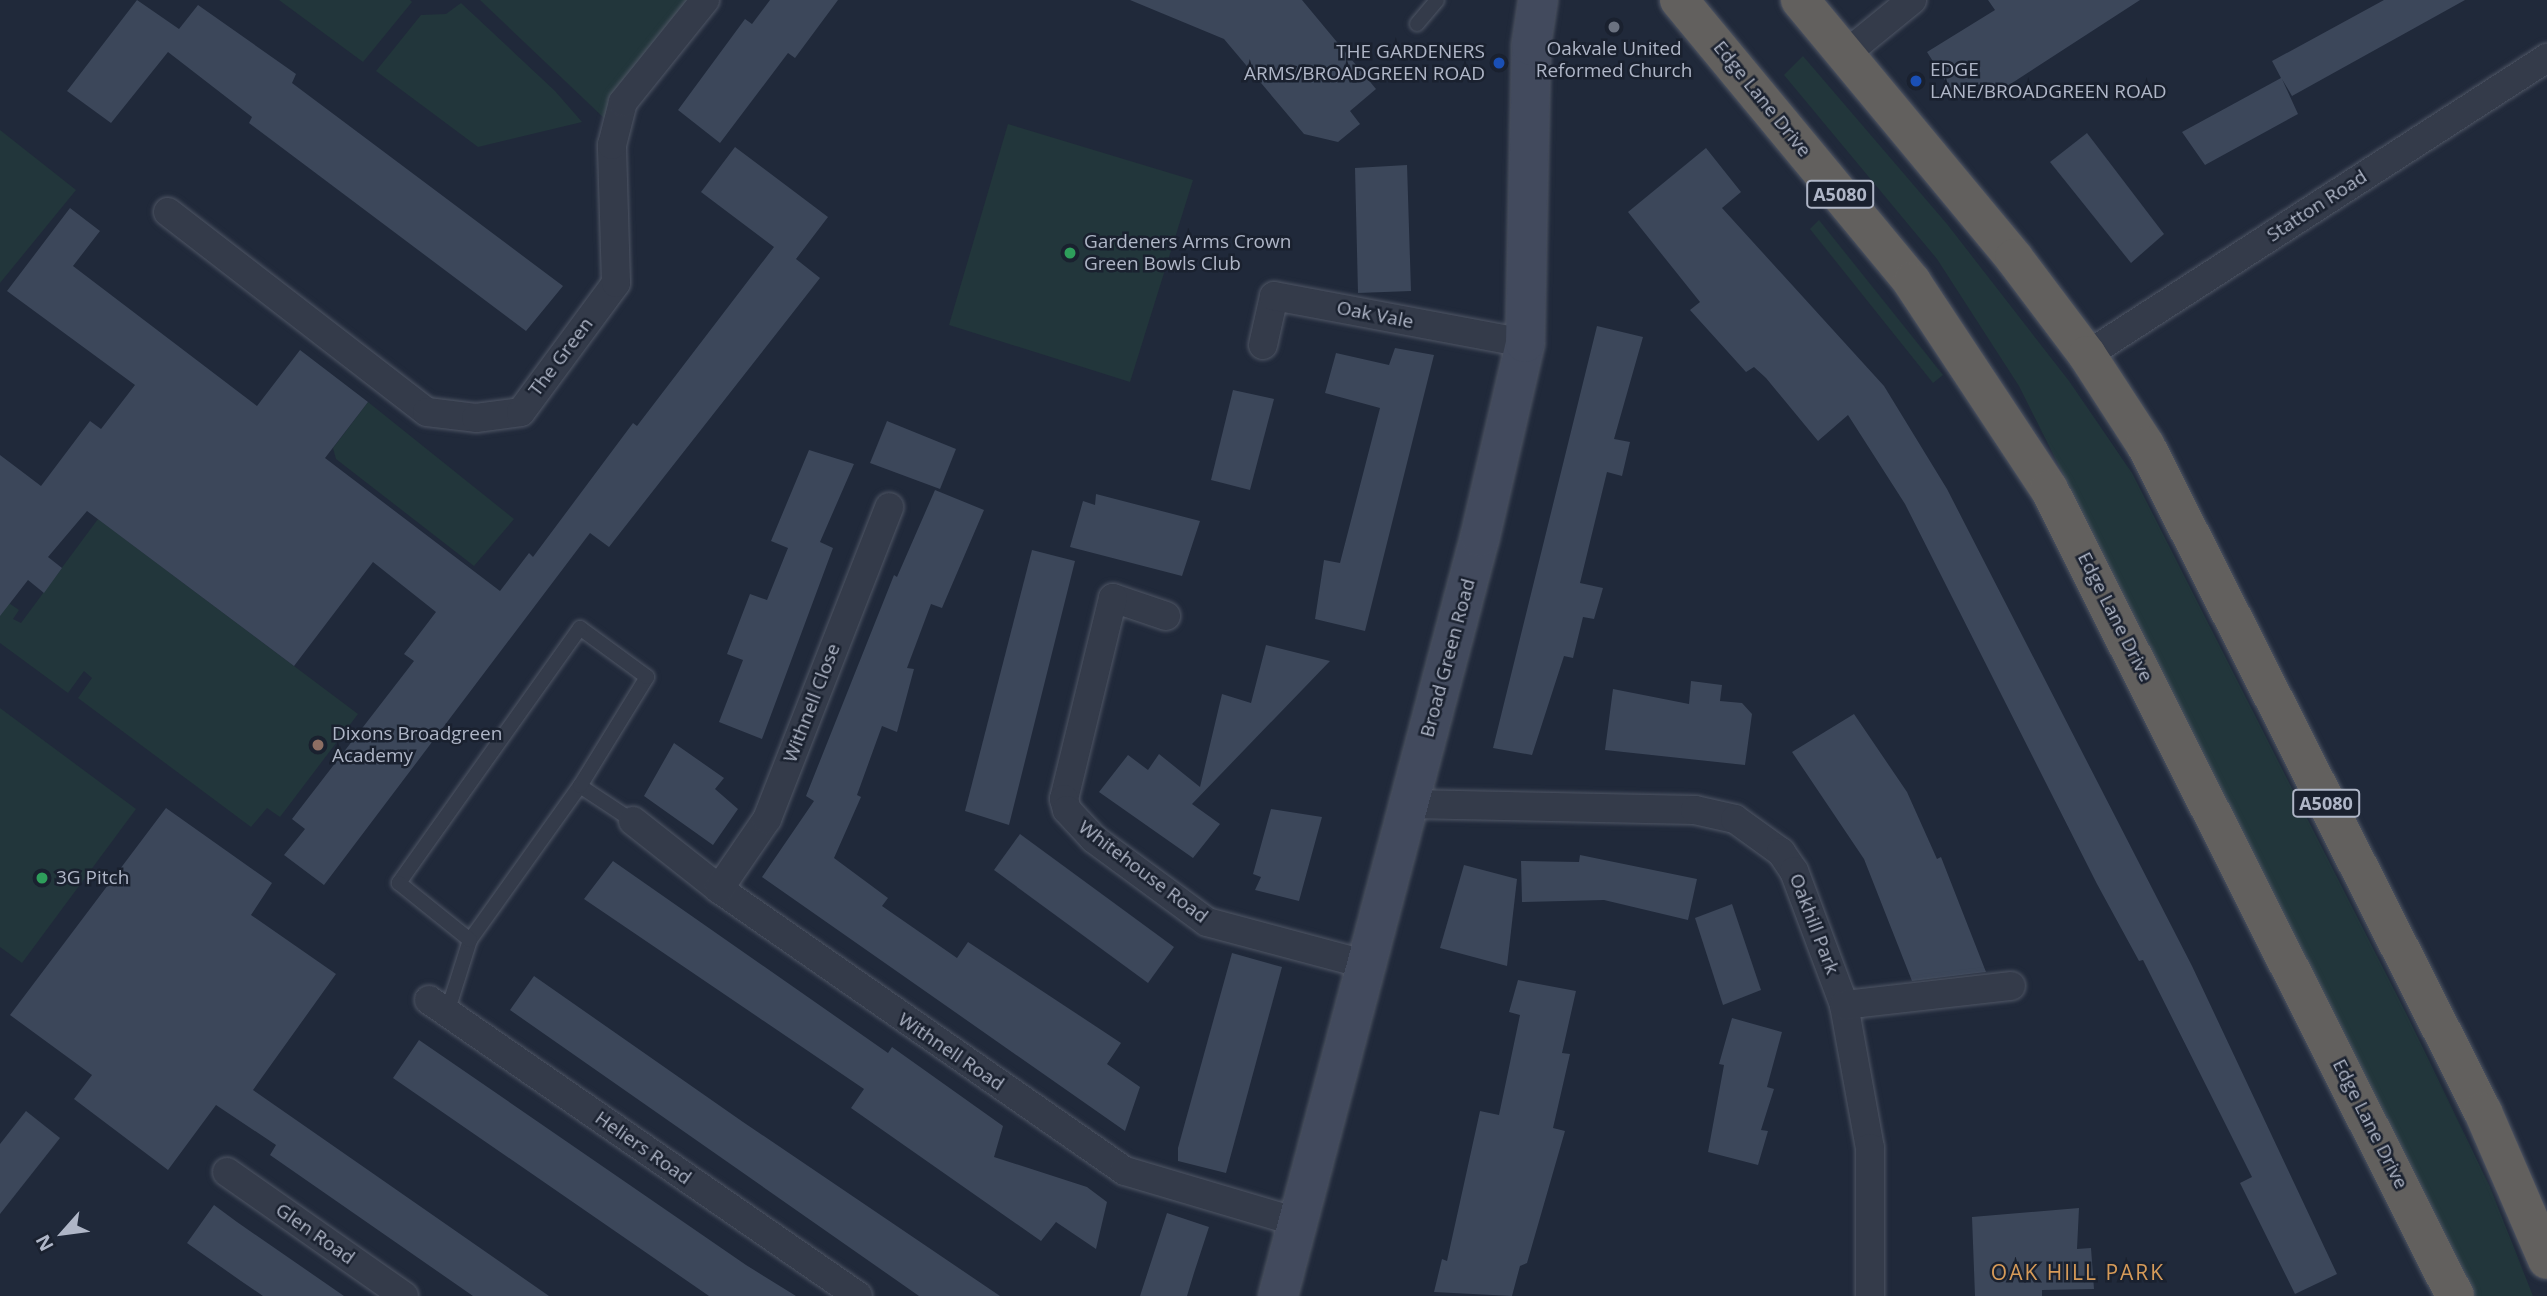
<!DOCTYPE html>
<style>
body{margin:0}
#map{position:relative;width:2547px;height:1296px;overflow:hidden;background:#20293a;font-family:"Open Sans",sans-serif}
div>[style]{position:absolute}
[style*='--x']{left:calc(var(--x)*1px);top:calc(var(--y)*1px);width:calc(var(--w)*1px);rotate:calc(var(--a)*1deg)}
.green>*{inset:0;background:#22363b}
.building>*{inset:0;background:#3c475a}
.roads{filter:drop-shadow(0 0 2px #4f5665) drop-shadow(0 0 2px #4f5665)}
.service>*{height:14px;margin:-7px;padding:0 7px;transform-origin:7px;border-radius:7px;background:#343b4a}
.minor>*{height:28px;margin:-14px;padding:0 14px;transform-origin:14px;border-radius:14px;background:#343b4a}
.secondary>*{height:38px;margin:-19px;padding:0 19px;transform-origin:19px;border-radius:19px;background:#424a5d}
.trunk>*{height:38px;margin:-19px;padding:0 19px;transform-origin:19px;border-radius:19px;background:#62605e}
.dots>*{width:19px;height:19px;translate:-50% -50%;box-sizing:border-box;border:4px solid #1a212f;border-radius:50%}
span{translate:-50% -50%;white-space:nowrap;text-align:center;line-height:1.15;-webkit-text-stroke:5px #1a212f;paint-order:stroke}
.shield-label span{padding:2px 5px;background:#1a212f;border:2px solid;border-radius:5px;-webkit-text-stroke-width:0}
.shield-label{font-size:18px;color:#afb6c7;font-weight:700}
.poi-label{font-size:19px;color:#afb6c7}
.right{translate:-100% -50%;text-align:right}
.left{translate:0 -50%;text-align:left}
.street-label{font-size:19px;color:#afb6c7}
.neighbourhood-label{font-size:21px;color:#d79b59;letter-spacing:2px}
.north{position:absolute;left:28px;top:1198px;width:70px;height:70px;-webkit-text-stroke:5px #1a212f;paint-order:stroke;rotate:242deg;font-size:19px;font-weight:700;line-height:28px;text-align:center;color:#afb6c7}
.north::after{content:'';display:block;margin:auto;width:24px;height:32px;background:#afb6c7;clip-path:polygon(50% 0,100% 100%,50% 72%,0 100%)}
</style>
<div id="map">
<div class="green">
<i style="clip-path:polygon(279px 0,410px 0,412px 2px,363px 62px)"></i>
<i style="clip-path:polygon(480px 0,691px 0,604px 118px)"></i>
<i style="clip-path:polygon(461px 3px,555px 91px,582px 122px,478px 147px,376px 71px,421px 15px,446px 14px)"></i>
<i style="clip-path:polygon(1803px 56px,1947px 224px,2069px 381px,2132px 473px,2407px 1015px,2490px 1187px,2533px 1296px,2475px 1296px,2019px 386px,1937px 259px,1784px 75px)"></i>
<i style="clip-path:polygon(1008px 124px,1193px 180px,1130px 382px,949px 325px)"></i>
<i style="clip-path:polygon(0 130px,76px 190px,0 283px)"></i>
<i style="clip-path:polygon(1819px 220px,1943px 375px,1933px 383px,1810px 229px)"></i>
<i style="clip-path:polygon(368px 402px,514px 519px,474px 566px,336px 459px,333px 448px)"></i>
<i style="clip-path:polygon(98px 519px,358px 714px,280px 817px,267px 808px,251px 827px,78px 698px,92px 678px,84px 671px,68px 693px,0 643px,0 597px,19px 610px,13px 619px,21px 623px)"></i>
<i style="clip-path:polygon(0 708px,136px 809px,22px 963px,0 947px)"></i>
</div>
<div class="building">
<i style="clip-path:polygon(137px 0,179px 29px,198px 5px,296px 74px,292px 83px,563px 286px,526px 331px,249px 123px,252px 117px,168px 52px,111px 123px,67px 91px)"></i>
<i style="clip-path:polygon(770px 0,838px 0,795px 58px,788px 53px,720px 143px,678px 110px,745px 19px,752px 24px)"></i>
<i style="clip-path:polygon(1130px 0,1302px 0,1376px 89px,1350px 111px,1360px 124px,1338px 142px,1304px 134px,1224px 39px)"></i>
<i style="clip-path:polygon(1988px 0,2140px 0,1989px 98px,1979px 84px,1957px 99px,1927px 52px,1995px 10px)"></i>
<i style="clip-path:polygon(2384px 0,2465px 0,2292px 96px,2282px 79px,2298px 114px,2205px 165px,2182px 132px,2281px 78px,2272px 61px)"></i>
<i style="clip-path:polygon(2087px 133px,2164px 234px,2131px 263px,2050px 162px)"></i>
<i style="clip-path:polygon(735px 147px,828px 217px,796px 259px,820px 278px,609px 547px,590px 533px,324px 885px,284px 855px,305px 829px,292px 819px,414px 661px,404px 654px,436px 612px,373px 562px,294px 666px,87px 511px,48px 557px,62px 568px,44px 593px,28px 580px,0 616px,0 455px,41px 486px,90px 421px,101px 429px,135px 385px,7px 291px,70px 208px,100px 231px,73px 266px,257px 406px,300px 350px,368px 402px,325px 458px,500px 591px,529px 553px,533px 557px,633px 423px,637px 426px,774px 247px,701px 192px)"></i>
<i style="clip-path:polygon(1706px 148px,1741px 192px,1722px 208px,1884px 386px,1947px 489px,2192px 966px,2337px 1274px,2295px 1294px,2240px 1183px,2252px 1177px,2143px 960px,2139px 961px,2097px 884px,1905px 504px,1848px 415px,1818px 441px,1766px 378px,1754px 367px,1746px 372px,1690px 310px,1700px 302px,1628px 212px)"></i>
<i style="clip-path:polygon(1407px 165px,1411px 291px,1358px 293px,1355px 168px)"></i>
<i style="clip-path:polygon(1597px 326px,1643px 337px,1614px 439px,1630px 442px,1622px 476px,1607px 472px,1580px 583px,1603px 588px,1594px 619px,1583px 617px,1573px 658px,1564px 656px,1532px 755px,1493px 748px)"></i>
<i style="clip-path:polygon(1395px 348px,1434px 355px,1365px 631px,1315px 619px,1324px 560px,1340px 563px,1380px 408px,1325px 393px,1336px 353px,1389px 365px)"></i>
<i style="clip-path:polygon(1233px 390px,1274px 399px,1250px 490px,1211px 480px)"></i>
<i style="clip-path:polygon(887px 421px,956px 449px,940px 489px,870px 463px)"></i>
<i style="clip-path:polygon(809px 450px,854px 464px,820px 542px,833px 548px,762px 739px,719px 722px,743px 660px,727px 654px,750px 594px,767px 600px,788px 548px,771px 541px)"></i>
<i style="clip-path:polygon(935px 490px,984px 510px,942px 608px,931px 604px,907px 668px,914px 669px,897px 732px,882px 726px,857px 795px,861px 797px,834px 858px,888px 898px,882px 906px,957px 958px,968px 942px,1121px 1043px,1107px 1064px,1140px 1087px,1125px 1131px,762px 877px,814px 801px,806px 796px,894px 575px,897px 577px)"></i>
<i style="clip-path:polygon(1096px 494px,1200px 521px,1182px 576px,1070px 547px,1083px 501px,1095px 505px)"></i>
<i style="clip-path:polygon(1032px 550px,1075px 561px,1009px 825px,965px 811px)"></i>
<i style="clip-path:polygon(1266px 645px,1330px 661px,1192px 804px,1220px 824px,1193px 858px,1099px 792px,1128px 755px,1148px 770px,1159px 754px,1200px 787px,1222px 694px,1251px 703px)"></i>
<i style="clip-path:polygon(1691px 681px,1722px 685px,1720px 701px,1742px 703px,1752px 714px,1745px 765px,1605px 750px,1613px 689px,1689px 704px)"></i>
<i style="clip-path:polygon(1854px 714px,1907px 792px,1937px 859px,1941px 857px,1986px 972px,1912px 981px,1864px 859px,1792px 752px)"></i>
<i style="clip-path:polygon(674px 743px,724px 778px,715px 789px,738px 809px,713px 845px,644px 796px)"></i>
<i style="clip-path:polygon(166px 808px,272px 883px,251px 915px,336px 974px,253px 1090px,549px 1296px,473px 1296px,270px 1155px,276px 1145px,216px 1105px,168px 1170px,74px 1099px,92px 1075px,10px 1015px)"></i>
<i style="clip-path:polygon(1271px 809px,1322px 817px,1299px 901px,1255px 890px,1261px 877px,1253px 874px)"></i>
<i style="clip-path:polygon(1020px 834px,1174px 947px,1148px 983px,994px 870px)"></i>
<i style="clip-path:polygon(1580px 855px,1697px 879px,1688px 920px,1604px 900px,1522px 902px,1521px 861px,1579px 862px)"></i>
<i style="clip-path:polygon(613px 861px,888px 1053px,892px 1047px,1003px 1126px,994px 1157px,1087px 1187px,1107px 1202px,1096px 1249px,1056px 1222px,1041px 1241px,851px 1108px,864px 1089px,584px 899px)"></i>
<i style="clip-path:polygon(1464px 865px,1517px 879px,1507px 966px,1440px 948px)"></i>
<i style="clip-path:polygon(1732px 904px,1761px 990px,1723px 1005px,1695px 918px)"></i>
<i style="clip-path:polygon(1232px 953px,1282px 967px,1226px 1173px,1178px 1161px,1178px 1148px)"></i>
<i style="clip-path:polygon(534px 976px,743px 1122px,1000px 1296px,919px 1296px,510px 1010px)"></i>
<i style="clip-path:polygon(1518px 980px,1576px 991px,1562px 1053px,1570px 1054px,1553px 1128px,1565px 1131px,1527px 1263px,1520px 1266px,1512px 1296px,1434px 1292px,1442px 1259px,1447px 1261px,1480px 1111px,1499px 1115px,1520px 1015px,1509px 1012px)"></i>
<i style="clip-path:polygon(1732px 1018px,1782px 1032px,1767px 1087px,1774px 1089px,1761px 1130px,1768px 1131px,1758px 1165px,1708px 1152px,1724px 1065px,1719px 1064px)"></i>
<i style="clip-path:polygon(419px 1040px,746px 1265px,796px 1296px,709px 1296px,393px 1078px)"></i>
<i style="clip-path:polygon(26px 1111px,60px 1138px,0 1214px,0 1144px)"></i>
<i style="clip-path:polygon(214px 1205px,237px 1222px,344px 1296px,263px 1296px,241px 1281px,187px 1243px)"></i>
<i style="clip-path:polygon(2079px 1208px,2077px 1249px,2091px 1248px,2094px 1289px,2042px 1290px,2042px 1296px,1975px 1296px,1972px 1217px)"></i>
<i style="clip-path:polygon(1167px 1213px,1209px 1227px,1194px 1273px,1187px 1296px,1140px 1296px)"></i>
</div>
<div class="roads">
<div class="service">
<i style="--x:1417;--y:24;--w:31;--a:-50"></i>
<i style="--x:580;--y:786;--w:64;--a:33.4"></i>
<i style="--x:447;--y:1013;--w:77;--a:-72.5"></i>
<i style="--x:470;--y:940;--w:189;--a:-54.5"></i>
<i style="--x:580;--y:786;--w:128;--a:-58.4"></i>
<i style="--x:647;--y:677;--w:83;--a:-143.8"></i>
<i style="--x:580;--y:628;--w:313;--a:125.4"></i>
<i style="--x:399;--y:883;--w:91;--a:38.8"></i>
</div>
<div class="minor">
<i style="--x:1847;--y:53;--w:84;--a:-39.2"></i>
<i style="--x:168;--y:212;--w:327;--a:37.7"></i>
<i style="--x:427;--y:412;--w:49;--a:7"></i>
<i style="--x:476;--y:418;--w:45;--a:-7.6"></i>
<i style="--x:521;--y:412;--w:160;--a:-53.6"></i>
<i style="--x:616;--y:283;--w:138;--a:-91.7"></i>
<i style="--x:612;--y:145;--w:44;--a:-75.7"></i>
<i style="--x:623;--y:102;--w:131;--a:-51.2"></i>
<i style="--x:1263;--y:345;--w:50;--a:-77.3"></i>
<i style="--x:1274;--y:296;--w:255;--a:10.6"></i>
<i style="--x:2087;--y:355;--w:548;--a:-32.85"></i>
<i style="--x:1166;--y:616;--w:56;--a:-161.2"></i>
<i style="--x:1113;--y:598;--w:207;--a:103.7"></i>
<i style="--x:1064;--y:799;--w:11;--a:75"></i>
<i style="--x:1067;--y:810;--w:40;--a:47"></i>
<i style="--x:1094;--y:839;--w:140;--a:36.3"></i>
<i style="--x:1207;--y:922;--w:166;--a:15"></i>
<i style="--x:1410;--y:804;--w:285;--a:1.2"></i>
<i style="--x:1695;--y:810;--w:41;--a:12.7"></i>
<i style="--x:1735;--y:819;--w:57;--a:35.7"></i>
<i style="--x:1781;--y:852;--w:23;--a:56"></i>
<i style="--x:1794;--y:871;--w:143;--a:69.5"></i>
<i style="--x:1844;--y:1005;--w:145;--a:79.7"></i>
<i style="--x:1870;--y:1148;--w:148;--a:90"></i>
<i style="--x:633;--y:821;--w:110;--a:38.3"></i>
<i style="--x:719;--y:889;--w:494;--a:34.8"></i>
<i style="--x:1125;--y:1171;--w:184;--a:16.5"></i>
<i style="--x:719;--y:889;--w:85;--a:-55.6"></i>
<i style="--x:767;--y:819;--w:335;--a:-68.6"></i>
<i style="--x:429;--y:1000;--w:521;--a:34.6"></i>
<i style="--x:1844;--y:1005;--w:168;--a:-6.5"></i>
<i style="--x:227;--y:1172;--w:216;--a:35"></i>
</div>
<div class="secondary">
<i style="--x:1278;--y:1296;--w:785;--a:-75.1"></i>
<i style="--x:1480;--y:537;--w:199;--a:-76.9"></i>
<i style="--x:1525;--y:343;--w:297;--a:-88.8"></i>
<i style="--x:1531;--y:46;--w:47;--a:-81.3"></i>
</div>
<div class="trunk">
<i style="--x:1679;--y:0;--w:366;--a:50.4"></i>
<i style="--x:1912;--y:282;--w:248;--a:56.5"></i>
<i style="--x:2049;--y:489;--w:903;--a:63.29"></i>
<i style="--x:1800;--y:0;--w:335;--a:50.3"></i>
<i style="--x:2014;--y:258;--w:121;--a:53"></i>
<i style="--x:2087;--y:355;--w:108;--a:57"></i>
<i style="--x:2146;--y:446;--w:746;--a:63.16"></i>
<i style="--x:2483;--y:1112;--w:161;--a:66.6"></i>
</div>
</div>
<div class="dots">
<i style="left:1614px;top:27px;background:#6b7280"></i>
<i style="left:1499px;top:63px;background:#1a4fb4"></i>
<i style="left:1916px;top:81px;background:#1a4fb4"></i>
<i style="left:1070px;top:253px;background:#2e9e5b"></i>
<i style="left:318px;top:745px;background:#8d6e63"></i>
<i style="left:42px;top:878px;background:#2e9e5b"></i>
</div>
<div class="shield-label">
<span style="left:1840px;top:194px">A5080</span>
<span style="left:2326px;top:803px">A5080</span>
</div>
<div class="poi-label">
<span style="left:1614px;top:60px">Oakvale United<br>Reformed Church</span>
<span class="right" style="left:1485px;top:63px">THE GARDENERS<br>ARMS/BROADGREEN ROAD</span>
<span class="left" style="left:1930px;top:81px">EDGE<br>LANE/BROADGREEN ROAD</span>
<span class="left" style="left:1084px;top:253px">Gardeners Arms Crown<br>Green Bowls Club</span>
<span class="left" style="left:332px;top:745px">Dixons Broadgreen<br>Academy</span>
<span class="left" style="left:56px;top:878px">3G Pitch</span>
</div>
<div class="street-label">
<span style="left:1762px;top:99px;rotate:51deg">Edge Lane Drive</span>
<span style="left:2317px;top:206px;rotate:-33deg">Statton Road</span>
<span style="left:1375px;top:315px;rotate:11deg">Oak Vale</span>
<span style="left:561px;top:357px;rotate:-53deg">The Green</span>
<span style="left:2115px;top:617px;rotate:63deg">Edge Lane Drive</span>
<span style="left:1448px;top:658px;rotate:-75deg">Broad Green Road</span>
<span style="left:812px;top:703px;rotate:-69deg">Withnell Close</span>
<span style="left:1143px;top:872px;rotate:37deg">Whitehouse Road</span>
<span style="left:1814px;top:924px;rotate:69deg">Oakhill Park</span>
<span style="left:951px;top:1052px;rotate:34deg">Withnell Road</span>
<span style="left:2370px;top:1124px;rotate:63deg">Edge Lane Drive</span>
<span style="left:643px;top:1148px;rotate:35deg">Heliers Road</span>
<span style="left:315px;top:1234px;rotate:35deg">Glen Road</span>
</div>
<div class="neighbourhood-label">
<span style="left:2078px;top:1272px">OAK HILL PARK</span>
</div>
<div class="north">N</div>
</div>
